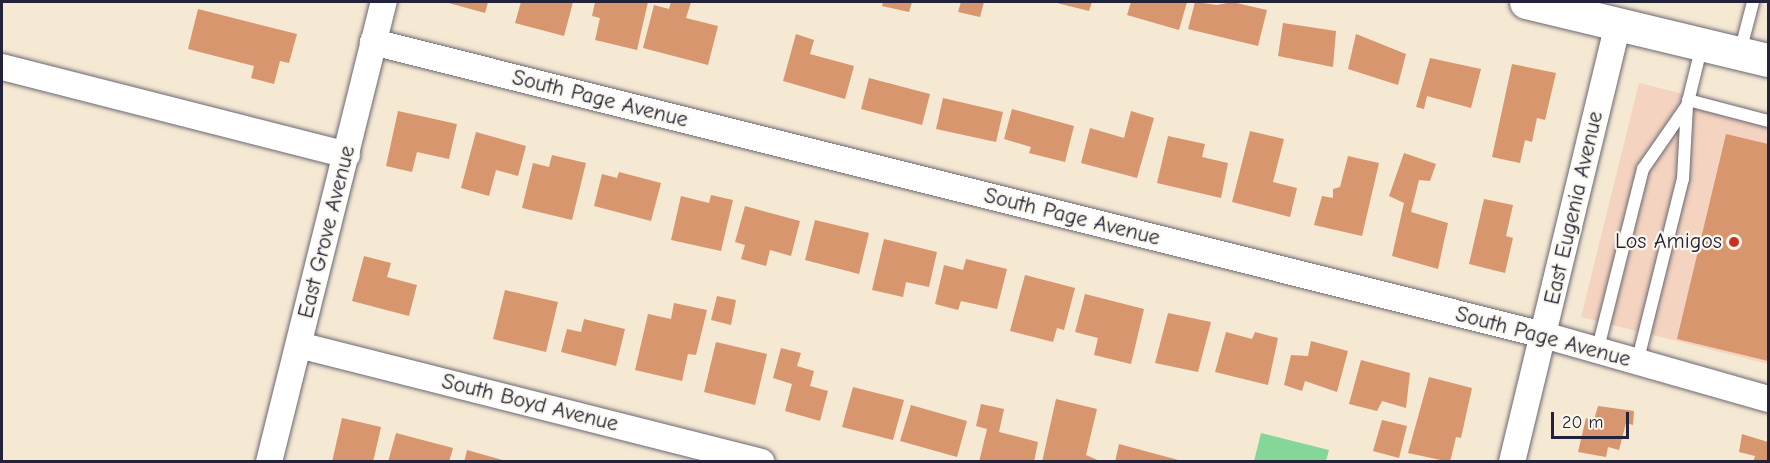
<!DOCTYPE html>
<style>
body{margin:0}
#map{position:relative;width:1770px;height:463px;overflow:hidden;background:#f6e9d4;font-family:"Comic Neue",sans-serif}
div>[style]{position:absolute}
[style*='--x']{left:calc(var(--x)*1px);top:calc(var(--y)*1px);width:calc(var(--w)*1px);rotate:calc(var(--a)*1deg)}
.built>*{inset:0;background:#f4d3c0}
.green>*{inset:0;background:#84d799}
.building>*{inset:0;background:#d7966d}
.roads{filter:drop-shadow(0 0 2px #6c6871) drop-shadow(0 0 2px #6c6871)}
.lane>*{height:12px;margin:-6px;padding:0 6px;transform-origin:6px;border-radius:6px;background:#fff}
.street>*{height:26px;margin:-13px;padding:0 13px;transform-origin:13px;border-radius:13px;background:#fff}
.secondary>*{height:33px;margin:-16.5px;padding:0 16.5px;transform-origin:16.5px;border-radius:16.5px;background:#fff}
.dots>*{width:16px;height:16px;translate:-50% -50%;box-sizing:border-box;border:3px solid #fbf7ec;border-radius:50%}
span{translate:-50% -50%;white-space:nowrap;text-align:center;line-height:1.15;-webkit-text-stroke:4.5px #fbf7ec;paint-order:stroke}
.street-label{font-size:22px;color:#22223b}
.poi-label{font-size:22px;color:#22223b}
.right{translate:-100% -50%;text-align:right}
.frame{position:absolute;inset:0;border:3px solid #22223b;pointer-events:none}
.scale{position:absolute;left:1551px;top:412px;width:78px;height:27px;box-sizing:border-box;border:3px solid #22223b;border-top:0;padding-left:8px;font-size:18px;line-height:21px;white-space:nowrap;color:#22223b;-webkit-text-stroke:4px #fbf7ec;paint-order:stroke}
</style>
<div id="map">
<div class="built">
<i style="clip-path:polygon(1639px 83px,1768px 115px,1768px 364px,1581px 317px)"></i>
</div>
<div class="green">
<i style="clip-path:polygon(1261px 433px,1329px 450px,1326px 461px,1254px 461px)"></i>
</div>
<div class="building">
<i style="clip-path:polygon(445px 2px,488px 2px,485px 13px)"></i>
<i style="clip-path:polygon(521px 2px,573px 2px,564px 36px,515px 23px)"></i>
<i style="clip-path:polygon(595px 2px,648px 2px,637px 50px,595px 40px,600px 18px,592px 16px)"></i>
<i style="clip-path:polygon(671px 2px,691px 2px,686px 18px,718px 26px,708px 65px,643px 48px,654px 5px,669px 9px)"></i>
<i style="clip-path:polygon(883px 2px,912px 2px,909px 12px,882px 6px)"></i>
<i style="clip-path:polygon(961px 2px,984px 2px,980px 17px,958px 12px)"></i>
<i style="clip-path:polygon(1053px 2px,1092px 2px,1089px 11px)"></i>
<i style="clip-path:polygon(1131px 2px,1187px 2px,1179px 30px,1127px 15px)"></i>
<i style="clip-path:polygon(1195px 2px,1217px 5px,1232px 2px,1267px 10px,1258px 46px,1188px 29px)"></i>
<i style="clip-path:polygon(198px 9px,297px 34px,289px 63px,280px 61px,274px 84px,251px 78px,254px 66px,188px 49px)"></i>
<i style="clip-path:polygon(1283px 23px,1336px 31px,1333px 67px,1278px 56px)"></i>
<i style="clip-path:polygon(796px 34px,814px 40px,810px 54px,854px 66px,845px 99px,783px 81px)"></i>
<i style="clip-path:polygon(1356px 34px,1406px 54px,1398px 85px,1348px 69px)"></i>
<i style="clip-path:polygon(1430px 58px,1481px 69px,1471px 108px,1427px 96px,1424px 109px,1416px 107px)"></i>
<i style="clip-path:polygon(1512px 64px,1556px 73px,1545px 120px,1537px 118px,1532px 142px,1525px 140px,1520px 163px,1492px 157px)"></i>
<i style="clip-path:polygon(869px 78px,930px 94px,922px 125px,861px 109px)"></i>
<i style="clip-path:polygon(943px 98px,1003px 112px,996px 142px,936px 129px)"></i>
<i style="clip-path:polygon(1012px 109px,1074px 126px,1065px 162px,1029px 153px,1031px 147px,1004px 139px)"></i>
<i style="clip-path:polygon(398px 111px,457px 124px,449px 159px,417px 152px,412px 172px,386px 166px)"></i>
<i style="clip-path:polygon(1131px 111px,1154px 118px,1137px 178px,1081px 163px,1090px 128px,1124px 138px)"></i>
<i style="clip-path:polygon(1250px 131px,1284px 139px,1273px 182px,1297px 188px,1290px 217px,1232px 202px)"></i>
<i style="clip-path:polygon(476px 132px,526px 146px,518px 176px,496px 170px,489px 196px,461px 188px)"></i>
<i style="clip-path:polygon(1726px 134px,1768px 144px,1768px 361px,1677px 339px)"></i>
<i style="clip-path:polygon(1168px 136px,1205px 144px,1202px 157px,1228px 163px,1221px 198px,1157px 183px)"></i>
<i style="clip-path:polygon(1404px 153px,1436px 164px,1430px 181px,1419px 180px,1411px 212px,1448px 223px,1438px 269px,1392px 256px,1404px 203px,1389px 196px)"></i>
<i style="clip-path:polygon(552px 155px,586px 163px,572px 220px,522px 208px,533px 163px,549px 167px)"></i>
<i style="clip-path:polygon(1348px 156px,1379px 163px,1362px 236px,1314px 225px,1322px 196px,1333px 198px,1333px 189px,1340px 187px)"></i>
<i style="clip-path:polygon(619px 172px,661px 183px,651px 221px,594px 206px,602px 174px,617px 178px)"></i>
<i style="clip-path:polygon(711px 195px,733px 200px,721px 251px,671px 240px,681px 196px,709px 203px)"></i>
<i style="clip-path:polygon(1484px 199px,1513px 205px,1506px 236px,1513px 238px,1505px 273px,1469px 264px)"></i>
<i style="clip-path:polygon(745px 206px,800px 221px,791px 256px,770px 250px,766px 266px,741px 259px,745px 245px,735px 242px)"></i>
<i style="clip-path:polygon(815px 220px,869px 233px,859px 274px,805px 260px)"></i>
<i style="clip-path:polygon(884px 239px,937px 252px,929px 287px,906px 282px,903px 297px,872px 290px)"></i>
<i style="clip-path:polygon(364px 256px,391px 263px,387px 277px,417px 285px,409px 316px,352px 301px)"></i>
<i style="clip-path:polygon(966px 259px,1007px 269px,997px 309px,961px 301px,958px 310px,935px 304px,944px 265px,963px 270px)"></i>
<i style="clip-path:polygon(1025px 275px,1075px 288px,1064px 330px,1057px 328px,1053px 342px,1010px 331px)"></i>
<i style="clip-path:polygon(505px 290px,558px 302px,546px 352px,493px 339px)"></i>
<i style="clip-path:polygon(1085px 294px,1144px 309px,1131px 364px,1094px 355px,1098px 338px,1075px 332px)"></i>
<i style="clip-path:polygon(717px 296px,736px 300px,731px 325px,711px 320px)"></i>
<i style="clip-path:polygon(674px 303px,707px 310px,696px 355px,688px 354px,682px 381px,635px 370px,648px 314px,671px 319px)"></i>
<i style="clip-path:polygon(1168px 313px,1211px 322px,1198px 372px,1155px 363px)"></i>
<i style="clip-path:polygon(584px 319px,625px 329px,616px 366px,561px 352px,567px 329px,581px 332px)"></i>
<i style="clip-path:polygon(1226px 332px,1252px 339px,1255px 332px,1278px 338px,1268px 385px,1215px 372px)"></i>
<i style="clip-path:polygon(1311px 341px,1348px 351px,1337px 392px,1305px 381px,1302px 391px,1284px 385px,1291px 355px,1308px 356px)"></i>
<i style="clip-path:polygon(716px 342px,767px 354px,755px 405px,704px 392px)"></i>
<i style="clip-path:polygon(781px 348px,801px 353px,797px 366px,814px 371px,810px 386px,828px 391px,820px 421px,785px 411px,792px 384px,773px 378px)"></i>
<i style="clip-path:polygon(1361px 360px,1410px 373px,1406px 408px,1382px 401px,1377px 411px,1349px 404px)"></i>
<i style="clip-path:polygon(1429px 377px,1472px 388px,1461px 438px,1456px 437px,1450px 462px,1408px 453px)"></i>
<i style="clip-path:polygon(853px 387px,904px 400px,893px 440px,842px 427px)"></i>
<i style="clip-path:polygon(1056px 399px,1097px 409px,1086px 455px,1102px 462px,1042px 462px)"></i>
<i style="clip-path:polygon(981px 404px,1004px 409px,999px 432px,1038px 442px,1034px 462px,979px 462px,987px 429px,976px 426px)"></i>
<i style="clip-path:polygon(911px 405px,967px 421px,957px 457px,900px 441px)"></i>
<i style="clip-path:polygon(1598px 406px,1634px 411px,1633px 425px,1626px 423px,1619px 450px,1608px 447px,1606px 457px,1578px 452px,1586px 418px,1594px 420px)"></i>
<i style="clip-path:polygon(342px 418px,381px 427px,373px 462px,332px 462px)"></i>
<i style="clip-path:polygon(1382px 420px,1407px 426px,1399px 458px,1373px 451px)"></i>
<i style="clip-path:polygon(396px 433px,453px 448px,449px 462px,388px 462px)"></i>
<i style="clip-path:polygon(1742px 434px,1768px 442px,1768px 462px,1753px 462px,1755px 456px,1739px 452px)"></i>
<i style="clip-path:polygon(1119px 444px,1182px 461px,1182px 462px,1115px 462px)"></i>
<i style="clip-path:polygon(467px 450px,506px 461px,506px 462px,464px 462px)"></i>
</div>
<div class="roads">
<div class="lane">
<i style="--x:1740;--y:52;--w:52;--a:-75.4"></i>
<i style="--x:1688;--y:100;--w:83;--a:14.7"></i>
<i style="--x:1597;--y:352;--w:189;--a:-75.9"></i>
<i style="--x:1643;--y:169;--w:75;--a:-55.3"></i>
<i style="--x:1637;--y:363;--w:190;--a:-76"></i>
<i style="--x:1683;--y:179;--w:73;--a:-86.9"></i>
<i style="--x:1687;--y:106;--w:63;--a:-76.2"></i>
</div>
<div class="street">
<i style="--x:373;--y:42;--w:1207;--a:14.05"></i>
<i style="--x:1544;--y:335;--w:233;--a:15.9"></i>
<i style="--x:2;--y:67;--w:356;--a:14.3"></i>
<i style="--x:299;--y:345;--w:477;--a:14.2"></i>
<i style="--x:269;--y:462;--w:474;--a:-76"></i>
<i style="--x:1512;--y:462;--w:452;--a:-76.4"></i>
</div>
<div class="secondary">
<i style="--x:1526;--y:2;--w:249;--a:13.5"></i>
</div>
</div>
<div class="dots">
<i style="left:1734px;top:242px;background:#c8321e"></i>
</div>
<div class="street-label">
<span style="left:600px;top:99px;rotate:14deg">South Page Avenue</span>
<span style="left:1574px;top:208px;rotate:-77deg">East Eugenia Avenue</span>
<span style="left:1072px;top:217px;rotate:14deg">South Page Avenue</span>
<span style="left:327px;top:232px;rotate:-76deg">East Grove Avenue</span>
<span style="left:1543px;top:337px;rotate:15deg">South Page Avenue</span>
<span style="left:530px;top:403px;rotate:14deg">South Boyd Avenue</span>
</div>
<div class="poi-label">
<span class="right" style="left:1722px;top:242px">Los Amigos</span>
</div>
<div class="frame"></div>
<div class="scale">20 m</div>
</div>
